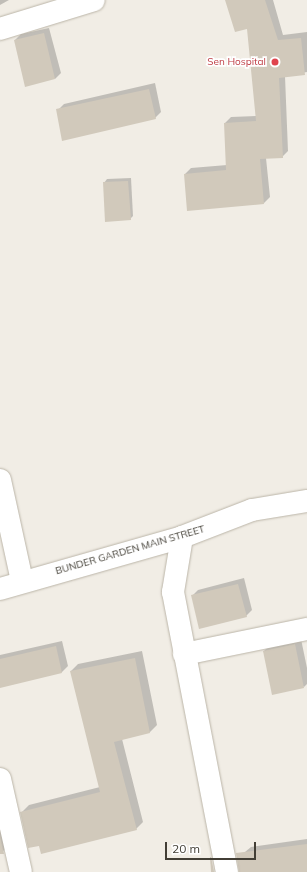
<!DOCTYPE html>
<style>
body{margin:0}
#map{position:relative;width:307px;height:872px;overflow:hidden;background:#f1ede5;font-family:Mulish,sans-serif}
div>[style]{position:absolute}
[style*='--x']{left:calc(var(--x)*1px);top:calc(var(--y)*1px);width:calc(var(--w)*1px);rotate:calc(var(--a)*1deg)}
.shadow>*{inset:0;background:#0003}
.building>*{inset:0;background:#d1c9bb}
.roads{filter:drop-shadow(0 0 1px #bbb5a8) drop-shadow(0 0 1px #bbb5a8)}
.minor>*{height:22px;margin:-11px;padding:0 11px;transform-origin:11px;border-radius:11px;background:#fff}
.dots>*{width:11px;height:11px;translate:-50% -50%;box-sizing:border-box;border:2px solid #fff;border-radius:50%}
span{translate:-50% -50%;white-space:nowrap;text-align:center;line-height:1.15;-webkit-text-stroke:3.5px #fff;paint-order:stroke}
.health-label{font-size:10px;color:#be3a42}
.right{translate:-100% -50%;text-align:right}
.street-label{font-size:10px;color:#423e35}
.scale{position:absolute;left:165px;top:842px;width:91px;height:18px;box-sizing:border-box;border:2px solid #423e35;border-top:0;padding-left:5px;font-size:12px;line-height:14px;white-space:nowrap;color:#423e35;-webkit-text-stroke:3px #fff;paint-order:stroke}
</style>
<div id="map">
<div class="shadow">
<i style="clip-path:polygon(0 0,9px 0,0 5px)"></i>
<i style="clip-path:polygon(226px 0,273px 0,283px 35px,307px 32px,307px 72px,285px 76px,288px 151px,282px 157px,266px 158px,270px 197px,264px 203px,185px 174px,191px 168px,227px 165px,225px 123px,231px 117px,257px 116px,248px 27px)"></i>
<i style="clip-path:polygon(49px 28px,61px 73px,55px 79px,15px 40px,21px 34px)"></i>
<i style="clip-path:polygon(155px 83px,161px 112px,155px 118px,58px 110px,64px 104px)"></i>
<i style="clip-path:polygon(131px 178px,133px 216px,130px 219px,104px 183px,107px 179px)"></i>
<i style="clip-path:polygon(244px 578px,252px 610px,246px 616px,192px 596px,198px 590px)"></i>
<i style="clip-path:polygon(301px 639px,307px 668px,307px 684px,304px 687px,264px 651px,270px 645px)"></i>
<i style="clip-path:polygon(62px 641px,68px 666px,62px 672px,0 686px,0 655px)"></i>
<i style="clip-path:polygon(142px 651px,157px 725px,150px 732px,122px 739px,143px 822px,136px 829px,40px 845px,21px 813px,29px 805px,100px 787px,71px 671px,78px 664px)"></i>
<i style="clip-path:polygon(0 812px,9px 847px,0 853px)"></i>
<i style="clip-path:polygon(307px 839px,307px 872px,250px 872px,245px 852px,251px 847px)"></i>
</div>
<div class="building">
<i style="clip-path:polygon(225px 0,265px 0,278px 40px,301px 38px,305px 75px,279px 78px,283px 158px,260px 159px,264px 204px,187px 211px,184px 174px,226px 170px,224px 123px,256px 121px,247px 29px,235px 32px)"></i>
<i style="clip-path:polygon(44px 33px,55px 79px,25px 87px,14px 40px)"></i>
<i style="clip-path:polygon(149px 89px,156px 119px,62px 141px,56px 109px)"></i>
<i style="clip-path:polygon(128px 181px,131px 220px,105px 222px,103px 182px)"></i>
<i style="clip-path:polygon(238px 584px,247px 617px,199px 629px,191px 595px)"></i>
<i style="clip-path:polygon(295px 644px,304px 688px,272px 695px,263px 651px)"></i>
<i style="clip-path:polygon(56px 646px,62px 673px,0 688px,0 659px)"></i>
<i style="clip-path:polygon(135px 658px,150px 733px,114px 742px,137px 830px,41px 854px,39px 846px,28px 848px,20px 812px,100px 792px,70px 671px)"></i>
<i style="clip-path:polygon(0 836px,4px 854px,0 854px)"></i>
<i style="clip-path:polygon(307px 844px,307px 872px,239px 872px,236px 853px)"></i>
<i style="clip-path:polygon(210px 857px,211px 857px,214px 872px,211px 872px)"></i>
</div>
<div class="roads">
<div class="minor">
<i style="--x:0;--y:29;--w:98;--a:-17.1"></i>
<i style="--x:0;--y:480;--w:103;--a:77.7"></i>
<i style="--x:182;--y:537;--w:56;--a:99.3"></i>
<i style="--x:173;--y:592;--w:285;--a:79.1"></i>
<i style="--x:0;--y:589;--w:189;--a:-15.9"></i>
<i style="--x:182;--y:537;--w:75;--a:-21.1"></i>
<i style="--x:252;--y:510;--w:56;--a:-9.3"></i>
<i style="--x:184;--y:654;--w:126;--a:-11.5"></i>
<i style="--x:0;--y:779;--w:95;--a:77.3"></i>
</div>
</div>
<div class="dots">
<i style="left:275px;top:62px;background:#e0444e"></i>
</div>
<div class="health-label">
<span class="right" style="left:266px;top:62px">Sen Hospital</span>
</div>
<div class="street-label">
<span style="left:130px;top:550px;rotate:-16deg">BUNDER GARDEN MAIN STREET</span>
</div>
<div class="scale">20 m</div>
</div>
